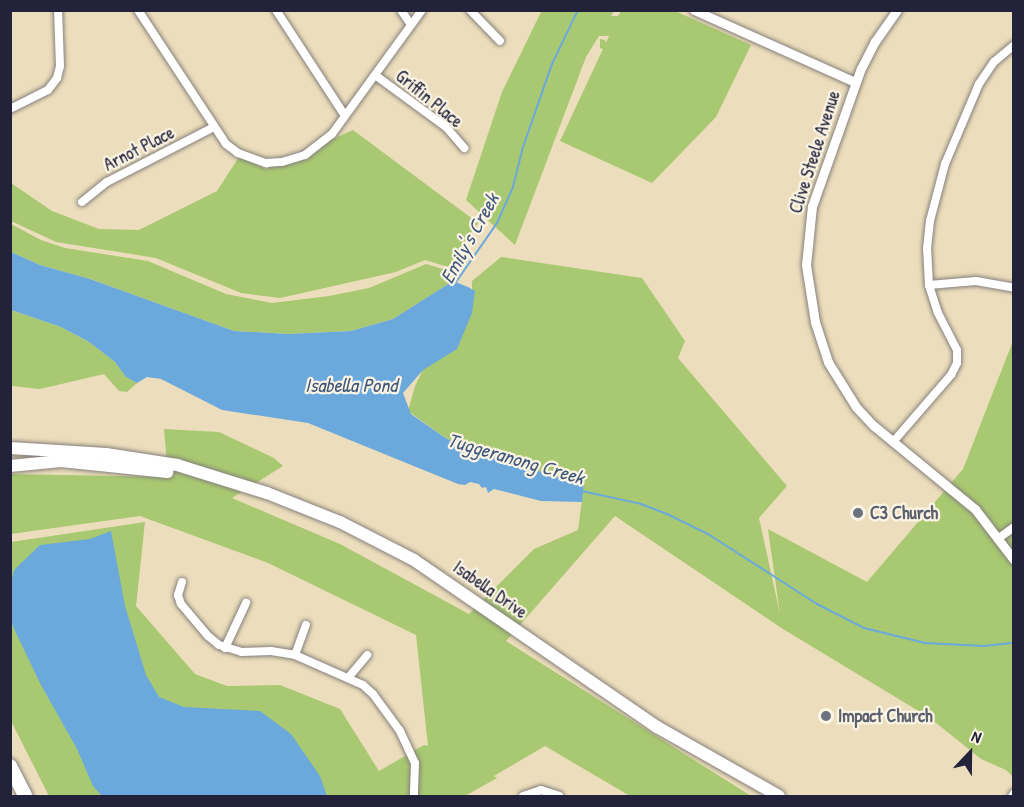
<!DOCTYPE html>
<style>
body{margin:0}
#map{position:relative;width:1024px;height:807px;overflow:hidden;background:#ecdebc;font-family:"Patrick Hand",sans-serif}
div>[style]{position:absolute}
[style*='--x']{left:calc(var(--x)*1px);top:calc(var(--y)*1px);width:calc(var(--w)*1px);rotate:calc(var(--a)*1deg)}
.green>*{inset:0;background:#a8c971}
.water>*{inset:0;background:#6ba9dd}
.stream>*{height:2px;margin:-1px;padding:0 1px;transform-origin:1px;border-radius:1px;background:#6ba9dd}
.roads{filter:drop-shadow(0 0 2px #87807c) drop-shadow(0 0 2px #87807c)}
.minor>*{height:8px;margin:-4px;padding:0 4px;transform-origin:4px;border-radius:4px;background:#fff}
.tertiary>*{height:9px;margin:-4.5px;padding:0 4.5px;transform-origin:4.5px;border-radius:4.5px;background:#fff}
.primary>*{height:12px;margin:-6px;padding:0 6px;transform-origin:6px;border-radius:6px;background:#fff}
.trunk>*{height:14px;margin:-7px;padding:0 7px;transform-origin:7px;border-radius:7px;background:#fff}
.dots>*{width:16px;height:16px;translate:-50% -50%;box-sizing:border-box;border:3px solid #fcf5e5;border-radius:50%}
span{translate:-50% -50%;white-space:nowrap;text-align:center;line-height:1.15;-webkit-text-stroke:4.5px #fcf5e5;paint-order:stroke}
.street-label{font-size:18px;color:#22223b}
.worship-label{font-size:18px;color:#5b616d;font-weight:700}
.left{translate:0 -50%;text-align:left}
.water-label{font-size:20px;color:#3f587c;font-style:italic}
.frame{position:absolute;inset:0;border:12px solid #22223b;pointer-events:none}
.north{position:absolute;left:940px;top:723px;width:60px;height:60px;-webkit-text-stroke:4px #fcf5e5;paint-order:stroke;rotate:22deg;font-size:16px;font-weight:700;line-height:24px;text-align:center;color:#22223b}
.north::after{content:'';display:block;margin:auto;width:21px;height:27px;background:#22223b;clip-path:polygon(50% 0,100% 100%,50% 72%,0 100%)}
</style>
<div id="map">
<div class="green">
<i style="clip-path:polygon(542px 10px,614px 11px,611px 16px,618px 16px,621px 11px,675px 11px,751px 45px,716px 117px,652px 183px,560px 141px,603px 49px,600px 48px,600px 39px,605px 40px,606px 43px,609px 36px,599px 36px,586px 57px,515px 245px,466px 200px,502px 92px)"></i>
<i style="clip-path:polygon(353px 130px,478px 223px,448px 267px,425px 260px,396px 272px,280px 298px,241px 293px,156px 258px,56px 242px,11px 221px,11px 183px,52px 211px,99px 229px,139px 230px,217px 191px,239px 157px,266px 169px)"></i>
<i style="clip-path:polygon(11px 224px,41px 240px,65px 248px,148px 261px,226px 294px,272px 303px,329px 296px,369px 288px,426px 264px,453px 272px,453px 281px,393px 319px,351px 331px,288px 334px,234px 331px,90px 279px,40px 265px,11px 252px)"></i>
<i style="clip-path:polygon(501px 257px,642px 278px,685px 341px,678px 358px,787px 486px,759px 518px,780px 614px,768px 529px,867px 582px,963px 469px,1013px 341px,1013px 777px,1006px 770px,981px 759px,930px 718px,783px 629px,615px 516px,506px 641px,751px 796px,630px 796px,545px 746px,494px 776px,497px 778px,465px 796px,49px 796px,11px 721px,11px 542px,145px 522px,136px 606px,195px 674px,227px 686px,280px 685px,340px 709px,379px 771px,424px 745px,428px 746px,416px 635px,268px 563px,140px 516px,11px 534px,11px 474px,168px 477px,164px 429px,219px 432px,274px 458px,283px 466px,232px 498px,340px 544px,469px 614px,534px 549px,578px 530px,584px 484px,501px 460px,490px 453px,447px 439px,408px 411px,415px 386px,433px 349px,472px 298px,472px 281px)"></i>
<i style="clip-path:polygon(11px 310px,61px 327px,89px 342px,115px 362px,126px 377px,137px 383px,127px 392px,119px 391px,104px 374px,40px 389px,11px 386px)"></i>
</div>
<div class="water">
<i style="clip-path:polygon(11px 252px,40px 265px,90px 279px,234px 331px,288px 334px,351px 331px,393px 319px,453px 281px,468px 287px,475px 291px,472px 313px,457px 349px,423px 370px,403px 393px,411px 414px,447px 439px,497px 454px,501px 460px,584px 484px,582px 502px,541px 501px,494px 489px,488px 493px,486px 487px,482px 488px,479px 484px,470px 482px,465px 485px,458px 484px,308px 423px,222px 410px,161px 379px,147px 377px,137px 383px,126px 377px,115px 362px,89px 342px,61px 327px,11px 310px)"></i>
<i style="clip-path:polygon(111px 531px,125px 606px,146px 675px,159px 697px,184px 707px,260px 711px,291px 734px,320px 776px,327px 796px,102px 796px,93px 786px,77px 749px,41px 685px,14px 629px,11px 620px,11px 583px,14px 570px,40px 545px,90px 539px)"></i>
</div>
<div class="stream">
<i style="--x:456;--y:282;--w:72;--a:-55.2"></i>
<i style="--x:497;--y:223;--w:39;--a:-66"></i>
<i style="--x:513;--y:187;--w:38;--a:-76"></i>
<i style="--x:522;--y:150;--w:91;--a:-70.8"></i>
<i style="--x:552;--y:64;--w:60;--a:-64.3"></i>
<i style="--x:582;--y:491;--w:60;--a:12.4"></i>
<i style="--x:641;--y:504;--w:30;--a:21"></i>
<i style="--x:669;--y:515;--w:43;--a:26"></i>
<i style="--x:708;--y:534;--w:130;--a:32.7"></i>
<i style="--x:817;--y:604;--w:53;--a:27.1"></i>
<i style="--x:864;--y:628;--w:63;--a:13.8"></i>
<i style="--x:925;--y:643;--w:59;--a:2.9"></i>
<i style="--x:984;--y:646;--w:30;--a:-6"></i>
</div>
<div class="roads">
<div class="minor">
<i style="--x:138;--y:10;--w:160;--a:56.7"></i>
<i style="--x:226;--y:144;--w:15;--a:37"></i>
<i style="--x:238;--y:153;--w:30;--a:20"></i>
<i style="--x:266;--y:163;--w:16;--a:-4"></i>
<i style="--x:282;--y:162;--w:24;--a:-17"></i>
<i style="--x:305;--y:155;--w:34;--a:-38"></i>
<i style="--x:332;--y:134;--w:153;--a:-54"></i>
<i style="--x:276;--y:10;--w:126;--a:56.9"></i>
<i style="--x:401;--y:10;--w:18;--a:56"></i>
<i style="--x:470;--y:10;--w:43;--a:45.9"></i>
<i style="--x:375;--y:75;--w:88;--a:36.2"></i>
<i style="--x:446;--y:127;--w:28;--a:49"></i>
<i style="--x:10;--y:109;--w:42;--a:-26.6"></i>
<i style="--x:48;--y:90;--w:15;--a:-53"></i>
<i style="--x:57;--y:78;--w:12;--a:-76"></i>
<i style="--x:60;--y:66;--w:56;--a:-92"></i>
<i style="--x:82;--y:202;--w:32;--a:-39"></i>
<i style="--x:107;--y:182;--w:120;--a:-27.2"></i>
<i style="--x:929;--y:285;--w:47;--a:-4.9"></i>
<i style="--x:976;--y:281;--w:39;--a:10"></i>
<i style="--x:893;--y:442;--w:89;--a:-49.1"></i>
<i style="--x:951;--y:375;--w:13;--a:-63"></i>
<i style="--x:957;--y:363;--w:13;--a:-90"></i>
<i style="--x:957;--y:350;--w:42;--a:-117.2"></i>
<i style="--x:938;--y:313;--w:29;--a:-108"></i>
<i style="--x:929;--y:285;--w:36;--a:-93"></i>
<i style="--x:927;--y:249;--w:28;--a:-84"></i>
<i style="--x:930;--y:221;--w:59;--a:-75.3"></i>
<i style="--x:945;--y:164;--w:87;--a:-67"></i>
<i style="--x:979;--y:84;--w:27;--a:-56"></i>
<i style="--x:994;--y:62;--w:26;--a:-40"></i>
<i style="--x:999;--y:538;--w:19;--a:-36"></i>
<i style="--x:182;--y:582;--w:14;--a:107"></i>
<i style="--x:178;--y:595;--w:9;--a:72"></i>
<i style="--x:181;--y:604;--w:42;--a:49.8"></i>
<i style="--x:208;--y:636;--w:14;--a:39"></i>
<i style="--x:219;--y:645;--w:24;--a:17"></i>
<i style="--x:242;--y:652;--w:29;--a:-2"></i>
<i style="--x:271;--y:651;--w:24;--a:9"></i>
<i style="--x:295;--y:655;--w:74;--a:23.8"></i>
<i style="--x:363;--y:685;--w:13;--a:42"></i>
<i style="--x:373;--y:694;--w:46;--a:53.9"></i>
<i style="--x:400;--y:731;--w:35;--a:65"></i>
<i style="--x:415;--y:763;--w:33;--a:92"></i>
<i style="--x:225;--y:648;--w:50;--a:-65"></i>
<i style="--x:295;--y:655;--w:32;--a:-70"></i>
<i style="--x:348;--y:678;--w:30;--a:-50"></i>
<i style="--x:523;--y:796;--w:19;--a:-18"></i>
<i style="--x:541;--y:790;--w:19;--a:18"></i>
</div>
<div class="tertiary">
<i style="--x:694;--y:10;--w:176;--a:24.1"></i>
<i style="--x:897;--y:10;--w:38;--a:125"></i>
<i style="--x:875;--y:41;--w:30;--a:117"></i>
<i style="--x:861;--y:68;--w:146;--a:109.5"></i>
<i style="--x:812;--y:206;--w:59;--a:95.8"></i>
<i style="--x:806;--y:265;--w:58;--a:81"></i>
<i style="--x:815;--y:322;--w:42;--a:72"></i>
<i style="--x:828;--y:362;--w:53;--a:58.1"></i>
<i style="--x:856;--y:407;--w:26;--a:47"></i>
<i style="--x:874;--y:426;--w:131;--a:39.4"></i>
<i style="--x:975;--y:509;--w:64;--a:52.6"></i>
<i style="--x:1012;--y:796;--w:4;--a:-56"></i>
</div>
<div class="primary">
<i style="--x:10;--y:448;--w:96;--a:3.6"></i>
<i style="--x:106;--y:454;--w:72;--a:8.8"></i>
<i style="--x:177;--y:465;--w:94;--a:17.3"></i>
<i style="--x:267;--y:493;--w:79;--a:21.7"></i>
<i style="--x:340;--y:522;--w:83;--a:27.2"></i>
<i style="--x:414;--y:560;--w:295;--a:34.5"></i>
<i style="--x:657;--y:727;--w:140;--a:29.5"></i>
<i style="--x:10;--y:466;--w:51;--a:-5.6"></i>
<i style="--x:61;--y:461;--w:107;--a:5.9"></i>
</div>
<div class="trunk">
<i style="--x:10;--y:766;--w:34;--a:63"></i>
</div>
</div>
<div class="dots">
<i style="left:858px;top:513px;background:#6b7280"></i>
<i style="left:826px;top:716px;background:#6b7280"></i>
</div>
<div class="street-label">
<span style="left:429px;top:99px;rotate:39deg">Griffin Place</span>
<span style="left:139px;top:149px;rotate:-27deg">Arnot Place</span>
<span style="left:815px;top:152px;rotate:-72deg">Clive Steele Avenue</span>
<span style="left:490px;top:590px;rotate:35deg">Isabella Drive</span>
</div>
<div class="worship-label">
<span class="left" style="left:870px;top:513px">C3 Church</span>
<span class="left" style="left:838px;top:716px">Impact Church</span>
</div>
<div class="water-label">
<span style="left:469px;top:238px;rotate:-61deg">Emily's Creek</span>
<span style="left:351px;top:384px">Isabella Pond</span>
<span style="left:516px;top:458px;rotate:16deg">Tuggeranong Creek</span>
</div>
<div class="frame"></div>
<div class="north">N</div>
</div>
